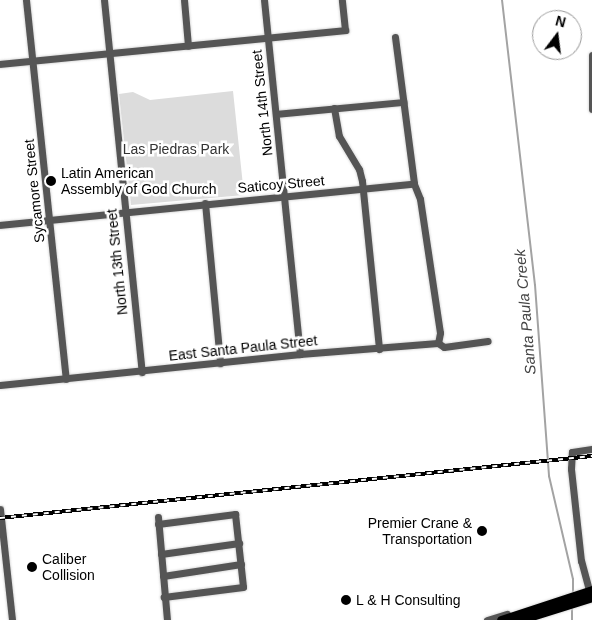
<!DOCTYPE html>
<style>
body{margin:0}
#map{position:relative;width:592px;height:620px;overflow:hidden;background:#fff;font-family:Arial,sans-serif}
div>[style]{position:absolute}
[style*='--x']{left:calc(var(--x)*1px);top:calc(var(--y)*1px);width:calc(var(--w)*1px);rotate:calc(var(--a)*1deg)}
.green>*{inset:0;background:#dcdcdc}
.stream>*{height:2px;margin:-1px;padding:0 1px;transform-origin:1px;border-radius:1px;background:#a3a3a3}
.roads{filter:drop-shadow(0 0 1px #dbdbdb) drop-shadow(0 0 1px #dbdbdb)}
.minor>*{height:7px;margin:-3.5px;padding:0 3.5px;transform-origin:3.5px;border-radius:3.5px;background:#555}
.major>*{height:9px;margin:-4.5px;padding:0 4.5px;transform-origin:4.5px;border-radius:4.5px;background:#000}
.rail>*{height:4px;margin-top:-2px;transform-origin:0;background:repeating-linear-gradient(90deg,#fff 0 5.5px,#000 0 11px);box-sizing:border-box;border-block:1px solid #000}
.dots>*{width:14px;height:14px;translate:-50% -50%;box-sizing:border-box;border:2px solid #fff;border-radius:50%}
span{translate:-50% -50%;white-space:nowrap;text-align:center;line-height:1.15;-webkit-text-stroke:5px #fff;paint-order:stroke}
.street-label{font-size:14px;color:#000}
.park-label{font-size:14px;color:#333}
.poi-label{font-size:14px;color:#000}
.left{translate:0 -50%;text-align:left}
.right{translate:-100% -50%;text-align:right}
.water-label{font-size:15px;color:#444;font-style:italic}
.north{position:absolute;left:532px;top:10px;width:50px;height:50px;box-sizing:border-box;background:#fff;border:1px solid #999;border-radius:50%;rotate:15deg;font-size:14px;font-weight:700;line-height:20px;text-align:center;color:#000}
.north::after{content:'';display:block;margin:auto;width:18px;height:22px;background:#000;clip-path:polygon(50% 0,100% 100%,50% 72%,0 100%)}
</style>
<div id="map">
<div class="green">
<i style="clip-path:polygon(233px 91px,244px 195px,131px 205px,119px 94px,133px 92px,150px 100px)"></i>
</div>
<div class="stream">
<i style="--x:502;--y:0;--w:287;--a:83.4"></i>
<i style="--x:535;--y:285;--w:192;--a:85.8"></i>
<i style="--x:549;--y:476;--w:106;--a:76.9"></i>
<i style="--x:573;--y:579;--w:14;--a:90"></i>
<i style="--x:572;--y:620;--w:13;--a:-90"></i>
</div>
<div class="roads">
<div class="minor">
<i style="--x:26;--y:0;--w:381;--a:84"></i>
<i style="--x:104;--y:0;--w:374;--a:84.2"></i>
<i style="--x:184;--y:0;--w:46;--a:85"></i>
<i style="--x:264;--y:0;--w:356;--a:84.2"></i>
<i style="--x:395;--y:37;--w:148;--a:82.6"></i>
<i style="--x:414;--y:184;--w:16;--a:68"></i>
<i style="--x:420;--y:199;--w:135;--a:81.5"></i>
<i style="--x:440;--y:333;--w:10;--a:101"></i>
<i style="--x:592;--y:55;--w:54;--a:90"></i>
<i style="--x:0;--y:64;--w:347;--a:-5.6"></i>
<i style="--x:345;--y:30;--w:30;--a:-96"></i>
<i style="--x:334;--y:108;--w:28;--a:80"></i>
<i style="--x:339;--y:136;--w:39;--a:59"></i>
<i style="--x:359;--y:169;--w:12;--a:76"></i>
<i style="--x:362;--y:181;--w:169;--a:84.2"></i>
<i style="--x:276;--y:114;--w:128;--a:-5.4"></i>
<i style="--x:205;--y:203;--w:161;--a:84.6"></i>
<i style="--x:0;--y:225;--w:416;--a:-5.7"></i>
<i style="--x:0;--y:385;--w:302;--a:-5.9"></i>
<i style="--x:300;--y:354;--w:138;--a:-4.6"></i>
<i style="--x:438;--y:343;--w:7;--a:34"></i>
<i style="--x:444;--y:347;--w:44;--a:-7.8"></i>
<i style="--x:0;--y:509;--w:112;--a:83.8"></i>
<i style="--x:158;--y:517;--w:103;--a:85"></i>
<i style="--x:158;--y:524;--w:78;--a:-7.4"></i>
<i style="--x:235;--y:514;--w:73;--a:83.7"></i>
<i style="--x:243;--y:587;--w:80;--a:172.8"></i>
<i style="--x:161;--y:554;--w:79;--a:-8"></i>
<i style="--x:163;--y:576;--w:79;--a:-8.7"></i>
<i style="--x:589;--y:590;--w:30;--a:-105"></i>
<i style="--x:581;--y:561;--w:93;--a:-96.2"></i>
<i style="--x:571;--y:469;--w:17;--a:-87"></i>
<i style="--x:572;--y:452;--w:20;--a:-9"></i>
<i style="--x:487;--y:620;--w:21;--a:-17"></i>
</div>
<div class="major">
<i style="--x:501;--y:620;--w:96;--a:-18.2"></i>
<i style="--x:519;--y:620;--w:77;--a:-17.5"></i>
</div>
</div>
<div class="rail">
<i style="--x:0;--y:518;--w:595;--a:-5.98"></i>
</div>
<div class="dots">
<i style="left:51px;top:181px;background:#000"></i>
<i style="left:482px;top:531px;background:#000"></i>
<i style="left:32px;top:567px;background:#000"></i>
<i style="left:346px;top:600px;background:#000"></i>
</div>
<div class="street-label">
<span style="left:262px;top:103px;rotate:-96deg">North 14th Street</span>
<span style="left:281px;top:184px;rotate:-5deg">Saticoy Street</span>
<span style="left:34px;top:191px;rotate:-96deg">Sycamore Street</span>
<span style="left:117px;top:262px;rotate:-96deg">North 13th Street</span>
<span style="left:243px;top:348px;rotate:-6deg">East Santa Paula Street</span>
</div>
<div class="park-label">
<span style="left:176px;top:149px">Las Piedras Park</span>
</div>
<div class="poi-label">
<span class="left" style="left:61px;top:181px">Latin American<br>Assembly of God Church</span>
<span class="right" style="left:472px;top:531px">Premier Crane &amp;<br>Transportation</span>
<span class="left" style="left:42px;top:567px">Caliber<br>Collision</span>
<span class="left" style="left:356px;top:600px">L &amp; H Consulting</span>
</div>
<div class="water-label">
<span style="left:525px;top:312px;rotate:-95deg">Santa Paula Creek</span>
</div>
<div class="north">N</div>
</div>
